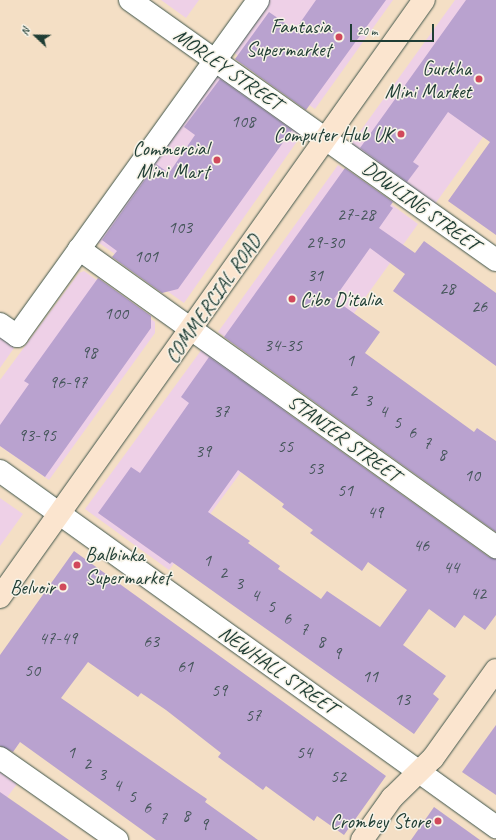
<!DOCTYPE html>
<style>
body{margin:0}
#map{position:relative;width:496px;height:840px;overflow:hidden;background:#f4dfc5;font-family:Caveat,sans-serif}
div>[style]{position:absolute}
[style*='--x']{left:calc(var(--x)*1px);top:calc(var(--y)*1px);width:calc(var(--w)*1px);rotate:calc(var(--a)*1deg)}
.built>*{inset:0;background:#eed0e7}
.building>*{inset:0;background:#b9a2cf}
.roads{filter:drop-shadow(0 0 1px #3f554a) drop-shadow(0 0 1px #3f554a)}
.street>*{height:22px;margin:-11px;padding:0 11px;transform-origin:11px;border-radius:11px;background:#fff}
.secondary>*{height:22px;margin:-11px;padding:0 11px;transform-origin:11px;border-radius:11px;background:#fbe5cf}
.dots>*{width:11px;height:11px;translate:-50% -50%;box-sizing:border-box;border:2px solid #f7f3e8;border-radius:50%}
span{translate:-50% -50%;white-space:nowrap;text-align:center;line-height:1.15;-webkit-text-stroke:3px #f7f3e8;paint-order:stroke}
.number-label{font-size:18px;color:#46565b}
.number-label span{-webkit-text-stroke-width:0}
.poi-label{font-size:20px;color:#1f3d34}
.right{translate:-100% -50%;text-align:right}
.left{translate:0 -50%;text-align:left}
.street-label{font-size:20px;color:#1f3d34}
.north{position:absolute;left:16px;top:16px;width:40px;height:40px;-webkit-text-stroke:3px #f7f3e8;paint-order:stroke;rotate:292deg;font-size:11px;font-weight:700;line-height:16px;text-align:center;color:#1f3d34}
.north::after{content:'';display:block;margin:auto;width:14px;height:18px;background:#1f3d34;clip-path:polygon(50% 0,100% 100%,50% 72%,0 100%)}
.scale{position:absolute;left:350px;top:24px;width:84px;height:18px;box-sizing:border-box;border:2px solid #1f3d34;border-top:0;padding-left:5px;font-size:12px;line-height:14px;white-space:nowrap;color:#1f3d34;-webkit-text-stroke:3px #f7f3e8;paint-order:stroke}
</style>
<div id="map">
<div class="built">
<i style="clip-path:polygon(161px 0,199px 0,186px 18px)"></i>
<i style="clip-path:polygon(265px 0,393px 0,315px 109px,230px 50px)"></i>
<i style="clip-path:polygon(455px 0,496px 0,496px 119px,435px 204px,351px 144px)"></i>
<i style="clip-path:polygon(216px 67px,305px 130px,184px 303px,95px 240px)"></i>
<i style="clip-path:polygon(338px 165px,418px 224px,299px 390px,218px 332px)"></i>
<i style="clip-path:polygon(84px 271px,155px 322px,155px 333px,49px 480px,0 446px,0 380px,79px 273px)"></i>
<i style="clip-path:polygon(0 334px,14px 348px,0 368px)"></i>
<i style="clip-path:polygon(205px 345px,289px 407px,169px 570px,85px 509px)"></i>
<i style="clip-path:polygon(0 498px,23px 514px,0 546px)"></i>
<i style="clip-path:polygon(0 772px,17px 784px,0 807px)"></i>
</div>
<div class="building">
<i style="clip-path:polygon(316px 0,386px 0,306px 110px,235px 59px,269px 12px,295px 30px)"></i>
<i style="clip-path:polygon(466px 0,496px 0,496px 235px,448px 201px,490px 142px,448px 112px,413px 162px,419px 166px,407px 182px,360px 148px)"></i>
<i style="clip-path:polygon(220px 79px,292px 130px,178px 289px,162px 293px,112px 257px,117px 251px,102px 240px,156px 164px,169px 173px,195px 135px,184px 127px)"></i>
<i style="clip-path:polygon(345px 168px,393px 202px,390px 206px,393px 208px,379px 228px,415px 253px,424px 241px,496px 293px,496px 366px,393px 291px,405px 274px,370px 248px,334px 299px,380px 332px,365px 353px,474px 432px,477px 428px,496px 441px,496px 532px,224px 337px)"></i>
<i style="clip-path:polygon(98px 278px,151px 316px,151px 328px,45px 477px,0 446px,0 425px,29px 384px,24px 381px)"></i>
<i style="clip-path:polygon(evenodd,209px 357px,489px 557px,496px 559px,496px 615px,485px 630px,464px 615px,455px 628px,429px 609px,403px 645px,446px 676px,433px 694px,439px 699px,414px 734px,172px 562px,170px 564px,98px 513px,131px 467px,140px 473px,189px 403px,181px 397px,209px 357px,238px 470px,284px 504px,282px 507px,313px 530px,310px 533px,362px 571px,368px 562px,407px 590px,380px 627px,327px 591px,321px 599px,278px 569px,280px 566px,248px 543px,250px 541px,208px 512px,238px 470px)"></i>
<i style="clip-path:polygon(74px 551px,386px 776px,344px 835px,317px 816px,314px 821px,266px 786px,263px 790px,218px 757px,221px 753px,166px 710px,141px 693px,138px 697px,88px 662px,61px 698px,185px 784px,207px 799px,205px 802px,258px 840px,156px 840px,20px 742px,13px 752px,0 746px,0 655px)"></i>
<i style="clip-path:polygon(496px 725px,496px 795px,462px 772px)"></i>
<i style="clip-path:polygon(0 792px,36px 817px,69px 840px,0 840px)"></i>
<i style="clip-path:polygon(434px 807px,480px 840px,411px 840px)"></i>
</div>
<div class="roads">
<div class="street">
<i style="--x:130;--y:0;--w:449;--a:35.4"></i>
<i style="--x:79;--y:249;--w:513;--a:35.55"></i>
<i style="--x:0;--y:324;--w:21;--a:35"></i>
<i style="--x:17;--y:336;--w:413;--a:-54.3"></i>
<i style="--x:0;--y:471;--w:611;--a:35.67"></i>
<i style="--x:0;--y:758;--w:143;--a:35"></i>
</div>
<div class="secondary">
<i style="--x:0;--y:597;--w:732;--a:-54.62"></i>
<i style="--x:362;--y:840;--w:52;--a:-54.5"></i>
<i style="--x:392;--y:798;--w:57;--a:-44.3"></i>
<i style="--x:433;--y:758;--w:108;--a:-54.4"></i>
</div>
</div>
<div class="dots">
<i style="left:339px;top:37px;background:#d1495b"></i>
<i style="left:479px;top:79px;background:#d1495b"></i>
<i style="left:401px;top:134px;background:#d1495b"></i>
<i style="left:217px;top:160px;background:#d1495b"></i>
<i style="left:292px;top:299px;background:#d1495b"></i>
<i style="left:77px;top:565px;background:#d1495b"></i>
<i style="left:63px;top:587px;background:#d1495b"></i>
<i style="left:438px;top:821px;background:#d1495b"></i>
</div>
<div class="number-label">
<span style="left:243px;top:121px">108</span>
<span style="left:356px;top:214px">27-28</span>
<span style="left:180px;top:227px">103</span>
<span style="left:325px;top:242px">29-30</span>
<span style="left:146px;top:256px">101</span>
<span style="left:315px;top:275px">31</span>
<span style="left:447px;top:288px">28</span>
<span style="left:479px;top:306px">26</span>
<span style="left:116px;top:313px">100</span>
<span style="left:283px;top:345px">34-35</span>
<span style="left:89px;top:352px">98</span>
<span style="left:350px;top:360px">1</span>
<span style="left:68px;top:382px">96-97</span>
<span style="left:353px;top:390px">2</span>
<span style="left:368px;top:400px">3</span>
<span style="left:221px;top:411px">37</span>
<span style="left:383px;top:411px">4</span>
<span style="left:397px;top:422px">5</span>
<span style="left:412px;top:432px">6</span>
<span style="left:37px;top:435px">93-95</span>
<span style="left:427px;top:443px">7</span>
<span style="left:285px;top:446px">55</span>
<span style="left:203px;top:451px">39</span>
<span style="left:442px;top:454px">8</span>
<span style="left:315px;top:468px">53</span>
<span style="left:472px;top:475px">10</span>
<span style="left:345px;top:490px">51</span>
<span style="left:375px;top:512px">49</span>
<span style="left:421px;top:545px">46</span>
<span style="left:207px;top:560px">1</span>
<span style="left:451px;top:567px">44</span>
<span style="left:223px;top:572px">2</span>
<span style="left:239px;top:583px">3</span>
<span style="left:478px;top:593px">42</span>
<span style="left:255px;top:595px">4</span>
<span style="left:271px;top:606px">5</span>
<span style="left:287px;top:618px">6</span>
<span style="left:304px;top:629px">7</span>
<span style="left:58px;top:638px">47-49</span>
<span style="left:151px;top:641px">63</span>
<span style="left:321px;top:641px">8</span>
<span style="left:337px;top:653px">9</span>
<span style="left:185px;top:666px">61</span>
<span style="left:32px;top:670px">50</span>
<span style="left:370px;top:676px">11</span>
<span style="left:219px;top:690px">59</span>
<span style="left:402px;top:699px">13</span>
<span style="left:253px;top:715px">57</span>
<span style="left:71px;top:752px">1</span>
<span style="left:304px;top:752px">54</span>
<span style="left:87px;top:763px">2</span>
<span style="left:102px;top:774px">3</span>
<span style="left:338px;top:776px">52</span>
<span style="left:117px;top:785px">4</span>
<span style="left:132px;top:796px">5</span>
<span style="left:147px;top:807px">6</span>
<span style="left:186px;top:815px">8</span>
<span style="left:163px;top:818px">7</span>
<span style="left:204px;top:824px">9</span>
</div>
<div class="poi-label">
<span class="right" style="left:331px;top:38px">Fantasia<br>Supermarket</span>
<span class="right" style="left:471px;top:80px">Gurkha<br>Mini Market</span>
<span class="right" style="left:393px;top:134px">Computer Hub UK</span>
<span class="right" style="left:209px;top:160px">Commercial<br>Mini Mart</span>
<span class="left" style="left:300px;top:299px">Cibo D'italia</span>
<span class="left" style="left:85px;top:566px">Balbinka<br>Supermarket</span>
<span class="right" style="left:55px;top:587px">Belvoir</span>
<span class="right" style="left:430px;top:821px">Crombey Store</span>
</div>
<div class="street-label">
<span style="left:228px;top:69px;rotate:35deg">MORLEY STREET</span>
<span style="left:421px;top:206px;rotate:36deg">DOWLING STREET</span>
<span style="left:213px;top:299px;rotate:-55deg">COMMERCIAL ROAD</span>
<span style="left:344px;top:438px;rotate:36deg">STANIER STREET</span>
<span style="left:278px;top:670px;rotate:35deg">NEWHALL STREET</span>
</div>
<div class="north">N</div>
<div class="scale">20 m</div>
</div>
